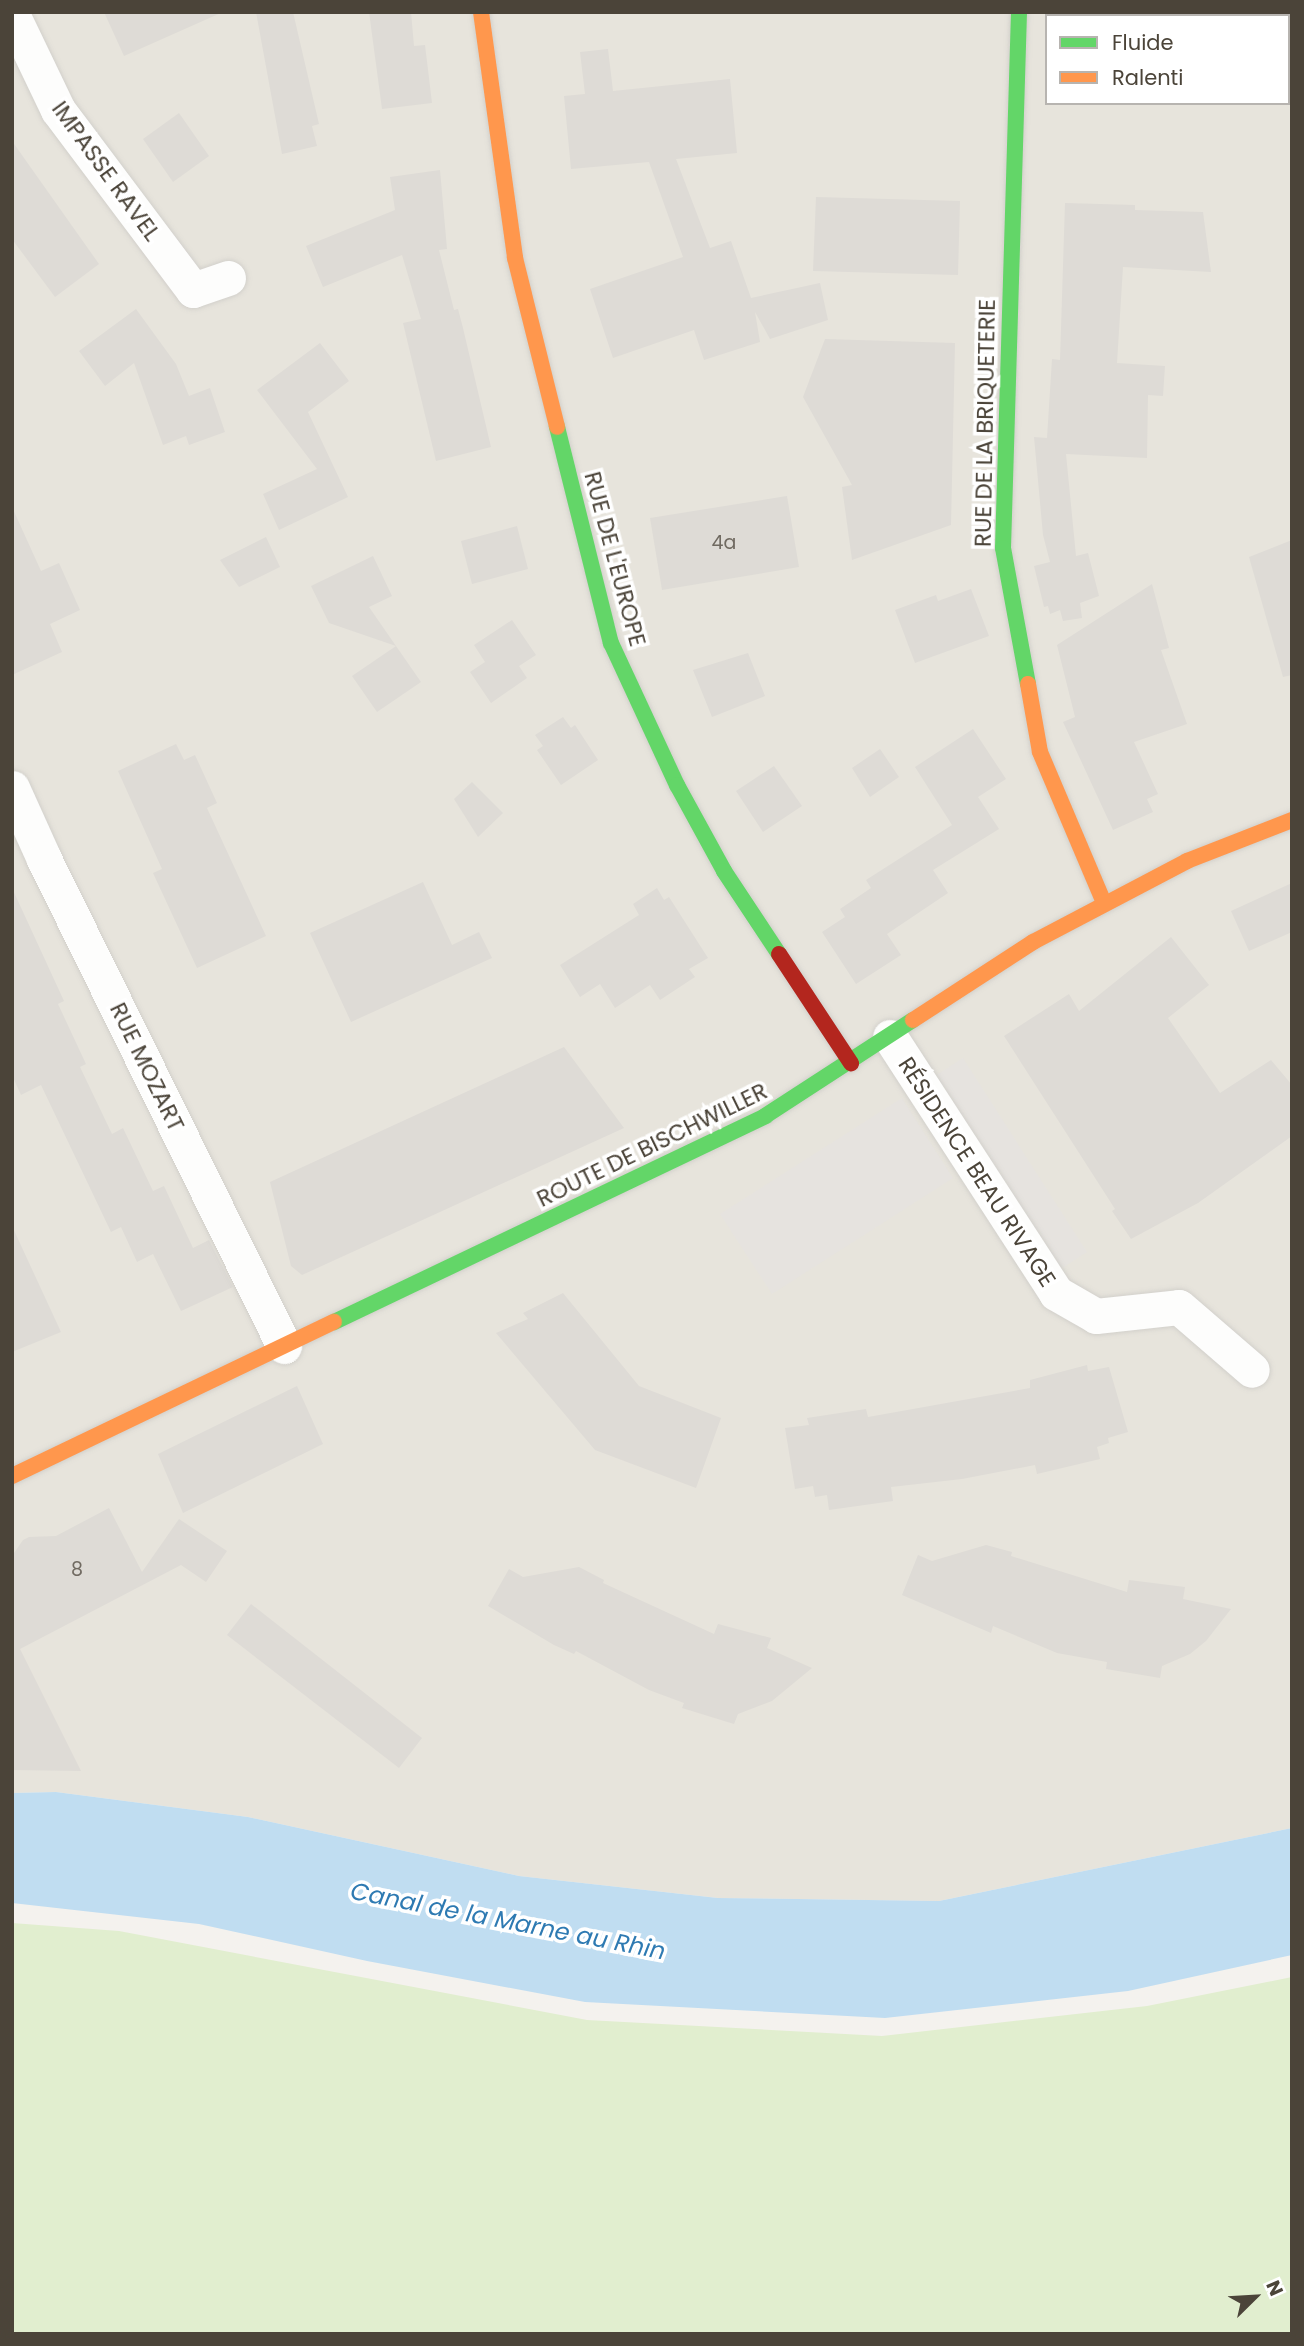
<!DOCTYPE html>
<meta charset="utf-8">
<style>
body{margin:0}
#map{position:relative;width:1304px;height:2346px;overflow:hidden;background:#f4f2ee;font-family:Poppins,sans-serif}
div>[style]{position:absolute}
[style*='--x']{left:calc(var(--x)*1px);top:calc(var(--y)*1px);width:calc(var(--w)*1px);rotate:calc(var(--a)*1deg)}
.residential>*{inset:0;background:#e7e4dc}
.green>*{inset:0;background:#e1eecf}
.parking>*{inset:0;background:#e6e3df}
.water>*{inset:0;background:#c0ddf1}
.building>*{inset:0;background:#dedbd6}
.roads{filter:drop-shadow(0 0 2px #d2d0cb) drop-shadow(0 0 2px #d2d0cb)}
.lane>*{height:18px;margin:-9px;padding:0 9px;transform-origin:9px;border-radius:9px;background:#fdfdfc}
.street>*{height:35px;margin:-17.5px;padding:0 17.5px;transform-origin:17.5px;border-radius:17.5px;background:#fdfdfc}
.fast>*{height:16px;margin:-8px;padding:0 8px;transform-origin:8px;border-radius:8px;background:#63d668}
.slow>*{height:16px;margin:-8px;padding:0 8px;transform-origin:8px;border-radius:8px;background:#ff974d}
.jam>*{height:16px;margin:-8px;padding:0 8px;transform-origin:8px;border-radius:8px;background:#b3261e}
span{translate:-50% -50%;white-space:nowrap;text-align:center;line-height:1.15;-webkit-text-stroke:7px #fff;paint-order:stroke}
.number-label{font-size:19px;color:#706a61}
.number-label span{-webkit-text-stroke-width:0}
.street-label{font-size:23px;color:#4b4439}
.water-label{font-size:24px;color:#2e7ab2;font-style:italic}
.frame{position:absolute;inset:0;border:14px solid #4b4439;pointer-events:none}
.legend{position:absolute;left:1045px;top:14px;width:245px;height:91px;box-sizing:border-box;background:#fff;border:2px solid #b7b4b0;margin:0;padding:9px 12px;list-style:none;font-size:21px;color:#4b4439}
.legend li{display:flex;align-items:center;gap:14px;height:35px}
.legend b{width:35px;border:2px solid #b7b4b0}
.north{position:absolute;left:1220px;top:2262px;width:70px;height:70px;-webkit-text-stroke:5px #fff;paint-order:stroke;rotate:66deg;font-size:19px;font-weight:700;line-height:28px;text-align:center;color:#4b4439}
.north::after{content:'';display:block;margin:auto;width:24px;height:32px;background:#4b4439;clip-path:polygon(50% 0,100% 100%,50% 72%,0 100%)}
</style>
<div id="map">
<div class="residential">
<i style="clip-path:polygon(evenodd,12px 12px,1292px 12px,1292px 1828px,939px 1901px,718px 1898px,519px 1876px,248px 1817px,56px 1792px,12px 1793px,12px 12px,1047px 16px,1288px 16px,1288px 103px,1047px 103px,1047px 16px)"></i>
</div>
<div class="green">
<i style="clip-path:polygon(12px 1923px,119px 1931px,587px 2020px,882px 2036px,1147px 2006px,1292px 1977px,1292px 2334px,12px 2334px)"></i>
</div>
<div class="parking">
<i style="clip-path:polygon(963px 1058px,1087px 1252px,1059px 1270px,935px 1076px)"></i>
<i style="clip-path:polygon(902px 1098px,953px 1178px,772px 1294px,720px 1214px)"></i>
</div>
<div class="water">
<i style="clip-path:polygon(56px 1792px,248px 1817px,519px 1876px,718px 1898px,939px 1901px,1292px 1828px,1292px 1955px,1128px 1991px,885px 2018px,585px 2002px,367px 1961px,199px 1924px,12px 1903px,12px 1793px)"></i>
</div>
<div class="building">
<i style="clip-path:polygon(104px 12px,223px 12px,124px 56px)"></i>
<i style="clip-path:polygon(256px 12px,293px 12px,319px 124px,312px 126px,317px 146px,282px 154px)"></i>
<i style="clip-path:polygon(369px 12px,411px 12px,414px 46px,425px 45px,432px 103px,382px 109px)"></i>
<i style="clip-path:polygon(608px 49px,613px 91px,730px 79px,737px 153px,676px 159px,710px 248px,731px 241px,751px 298px,820px 283px,828px 320px,770px 339px,755px 312px,760px 342px,704px 360px,694px 330px,613px 358px,590px 289px,683px 257px,649px 162px,571px 169px,564px 96px,585px 94px,580px 52px)"></i>
<i style="clip-path:polygon(179px 113px,209px 156px,173px 182px,143px 139px)"></i>
<i style="clip-path:polygon(12px 141px,99px 264px,55px 297px,12px 239px)"></i>
<i style="clip-path:polygon(440px 170px,447px 249px,439px 250px,454px 310px,458px 309px,463px 328px,491px 447px,436px 461px,403px 323px,421px 319px,402px 255px,323px 287px,306px 246px,395px 210px,390px 177px)"></i>
<i style="clip-path:polygon(816px 197px,960px 201px,958px 275px,813px 271px)"></i>
<i style="clip-path:polygon(1065px 203px,1135px 205px,1135px 210px,1203px 212px,1211px 272px,1123px 267px,1117px 363px,1165px 366px,1163px 396px,1148px 395px,1147px 458px,1066px 454px,1076px 556px,1088px 553px,1099px 596px,1080px 603px,1082px 618px,1063px 621px,1060px 610px,1050px 614px,1048px 606px,1044px 607px,1034px 566px,1050px 562px,1043px 535px,1034px 437px,1047px 438px,1052px 359px,1060px 360px)"></i>
<i style="clip-path:polygon(136px 309px,176px 364px,189px 396px,210px 388px,225px 432px,189px 445px,186px 436px,163px 445px,134px 363px,105px 386px,79px 351px)"></i>
<i style="clip-path:polygon(825px 339px,955px 343px,951px 525px,852px 560px,842px 487px,852px 485px,803px 397px)"></i>
<i style="clip-path:polygon(320px 343px,349px 381px,308px 412px,348px 497px,279px 530px,263px 494px,317px 469px,257px 390px)"></i>
<i style="clip-path:polygon(787px 496px,799px 567px,662px 590px,650px 518px)"></i>
<i style="clip-path:polygon(12px 507px,41px 571px,59px 563px,80px 610px,50px 624px,62px 652px,12px 675px)"></i>
<i style="clip-path:polygon(517px 526px,528px 569px,472px 584px,461px 541px)"></i>
<i style="clip-path:polygon(266px 537px,280px 567px,239px 587px,220px 560px)"></i>
<i style="clip-path:polygon(1292px 540px,1292px 675px,1283px 677px,1249px 557px)"></i>
<i style="clip-path:polygon(373px 556px,392px 596px,369px 607px,396px 646px,329px 623px,311px 586px)"></i>
<i style="clip-path:polygon(1152px 584px,1169px 648px,1161px 650px,1187px 724px,1134px 742px,1158px 794px,1147px 799px,1153px 812px,1113px 830px,1063px 722px,1075px 717px,1057px 645px)"></i>
<i style="clip-path:polygon(971px 589px,989px 636px,915px 663px,895px 610px,936px 595px,938px 601px)"></i>
<i style="clip-path:polygon(512px 620px,536px 655px,519px 666px,527px 678px,491px 703px,470px 672px,485px 662px,474px 645px)"></i>
<i style="clip-path:polygon(396px 646px,421px 682px,377px 712px,352px 676px)"></i>
<i style="clip-path:polygon(748px 653px,765px 696px,712px 717px,693px 670px)"></i>
<i style="clip-path:polygon(563px 717px,571px 728px,575px 725px,598px 760px,561px 785px,537px 750px,543px 746px,535px 735px)"></i>
<i style="clip-path:polygon(973px 729px,1006px 779px,978px 797px,999px 829px,933px 870px,948px 893px,887px 934px,901px 955px,856px 984px,822px 932px,845px 917px,840px 909px,871px 888px,866px 880px,952px 825px,915px 767px)"></i>
<i style="clip-path:polygon(176px 744px,184px 760px,195px 755px,217px 803px,207px 808px,266px 936px,197px 968px,153px 873px,162px 869px,118px 771px)"></i>
<i style="clip-path:polygon(880px 749px,899px 777px,870px 797px,852px 768px)"></i>
<i style="clip-path:polygon(774px 766px,802px 806px,763px 832px,736px 791px)"></i>
<i style="clip-path:polygon(472px 782px,503px 813px,478px 837px,454px 799px)"></i>
<i style="clip-path:polygon(423px 882px,452px 945px,479px 932px,492px 958px,351px 1022px,310px 933px)"></i>
<i style="clip-path:polygon(1292px 883px,1292px 932px,1249px 951px,1231px 911px)"></i>
<i style="clip-path:polygon(12px 888px,64px 1001px,58px 1004px,86px 1064px,80px 1067px,112px 1134px,123px 1128px,153px 1191px,164px 1186px,193px 1248px,209px 1240px,233px 1287px,181px 1311px,153px 1254px,137px 1262px,121px 1227px,111px 1232px,41px 1085px,21px 1095px,12px 1075px)"></i>
<i style="clip-path:polygon(657px 888px,664px 900px,669px 897px,708px 958px,689px 969px,695px 977px,660px 1000px,650px 985px,615px 1008px,600px 984px,580px 997px,560px 965px,639px 915px,633px 904px)"></i>
<i style="clip-path:polygon(1171px 937px,1209px 985px,1168px 1018px,1220px 1093px,1271px 1060px,1292px 1085px,1292px 1136px,1198px 1203px,1131px 1239px,1112px 1211px,1115px 1209px,1004px 1036px,1069px 994px,1079px 1011px)"></i>
<i style="clip-path:polygon(564px 1047px,624px 1128px,302px 1275px,291px 1266px,270px 1182px)"></i>
<i style="clip-path:polygon(12px 1226px,61px 1332px,12px 1352px)"></i>
<i style="clip-path:polygon(563px 1293px,639px 1386px,721px 1418px,696px 1488px,595px 1450px,496px 1333px,528px 1319px,523px 1313px)"></i>
<i style="clip-path:polygon(1087px 1365px,1088px 1371px,1109px 1367px,1128px 1432px,1108px 1438px,1109px 1443px,1097px 1447px,1100px 1459px,1037px 1474px,1035px 1465px,962px 1479px,891px 1487px,893px 1501px,829px 1510px,827px 1495px,815px 1497px,813px 1486px,795px 1489px,785px 1428px,809px 1425px,807px 1418px,866px 1409px,868px 1417px,1030px 1388px,1030px 1380px)"></i>
<i style="clip-path:polygon(297px 1386px,323px 1444px,183px 1513px,158px 1454px)"></i>
<i style="clip-path:polygon(109px 1508px,142px 1572px,179px 1519px,227px 1551px,206px 1582px,181px 1565px,20px 1649px,81px 1771px,12px 1770px,12px 1556px,23px 1540px,29px 1537px,56px 1536px)"></i>
<i style="clip-path:polygon(986px 1545px,1012px 1552px,1011px 1556px,1127px 1592px,1129px 1580px,1185px 1587px,1183px 1599px,1231px 1609px,1206px 1641px,1190px 1654px,1162px 1666px,1160px 1678px,1106px 1669px,1107px 1662px,1057px 1653px,993px 1626px,991px 1633px,902px 1595px,918px 1555px,932px 1561px)"></i>
<i style="clip-path:polygon(579px 1567px,604px 1580px,603px 1583px,714px 1634px,718px 1624px,771px 1638px,767px 1648px,812px 1668px,772px 1701px,738px 1714px,734px 1724px,682px 1708px,684px 1703px,649px 1690px,576px 1651px,574px 1654px,554px 1645px,488px 1606px,509px 1569px,523px 1577px)"></i>
<i style="clip-path:polygon(251px 1604px,422px 1738px,399px 1768px,227px 1635px)"></i>
</div>
<div class="roads">
<div class="lane">
<i style="--x:1187;--y:16;--w:31;--a:-7"></i>
</div>
<div class="street">
<i style="--x:12;--y:14;--w:106;--a:64.4"></i>
<i style="--x:58;--y:110;--w:225;--a:53.1"></i>
<i style="--x:193;--y:290;--w:37;--a:-19"></i>
<i style="--x:12;--y:788;--w:78;--a:65.7"></i>
<i style="--x:44;--y:859;--w:543;--a:63.77"></i>
<i style="--x:890;--y:1037;--w:305;--a:57"></i>
<i style="--x:1056;--y:1293;--w:46;--a:29.9"></i>
<i style="--x:1096;--y:1316;--w:83;--a:-6.2"></i>
<i style="--x:1179;--y:1307;--w:96;--a:40.8"></i>
</div>
<div class="fast">
<i style="--x:1019;--y:12;--w:536;--a:91.71"></i>
<i style="--x:1003;--y:548;--w:138;--a:79.6"></i>
<i style="--x:557;--y:427;--w:223;--a:76"></i>
<i style="--x:611;--y:643;--w:157;--a:65.1"></i>
<i style="--x:677;--y:785;--w:98;--a:61.3"></i>
<i style="--x:724;--y:871;--w:100;--a:56.5"></i>
<i style="--x:334;--y:1322;--w:478;--a:-25.5"></i>
<i style="--x:765;--y:1116;--w:176;--a:-33"></i>
</div>
<div class="slow">
<i style="--x:481;--y:12;--w:248;--a:82.1"></i>
<i style="--x:515;--y:258;--w:174;--a:76"></i>
<i style="--x:1028;--y:684;--w:69;--a:80"></i>
<i style="--x:1040;--y:752;--w:164;--a:67"></i>
<i style="--x:913;--y:1020;--w:143;--a:-33"></i>
<i style="--x:1033;--y:942;--w:174;--a:-27.7"></i>
<i style="--x:1187;--y:861;--w:113;--a:-21.3"></i>
<i style="--x:12;--y:1476;--w:357;--a:-25.6"></i>
</div>
<div class="jam">
<i style="--x:779;--y:954;--w:131;--a:56.6"></i>
</div>
</div>
<div class="number-label">
<span style="left:724px;top:543px">4a</span>
<span style="left:77px;top:1570px">8</span>
</div>
<div class="street-label">
<span style="left:106px;top:171px;rotate:54deg">IMPASSE RAVEL</span>
<span style="left:985px;top:423px;rotate:-89deg">RUE DE LA BRIQUETERIE</span>
<span style="left:615px;top:559px;rotate:75deg">RUE DE L'EUROPE</span>
<span style="left:147px;top:1067px;rotate:64deg">RUE MOZART</span>
<span style="left:652px;top:1145px;rotate:-26deg">ROUTE DE BISCHWILLER</span>
<span style="left:977px;top:1172px;rotate:57deg">RÉSIDENCE BEAU RIVAGE</span>
</div>
<div class="water-label">
<span style="left:508px;top:1921px;rotate:11deg">Canal de la Marne au Rhin</span>
</div>
<div class="frame"></div>
<ul class="legend">
<li><b style="height:9px;background:#63d668"></b>Fluide</li>
<li><b style="height:9px;background:#ff974d"></b>Ralenti</li>
</ul>
<div class="north">N</div>
</div>
